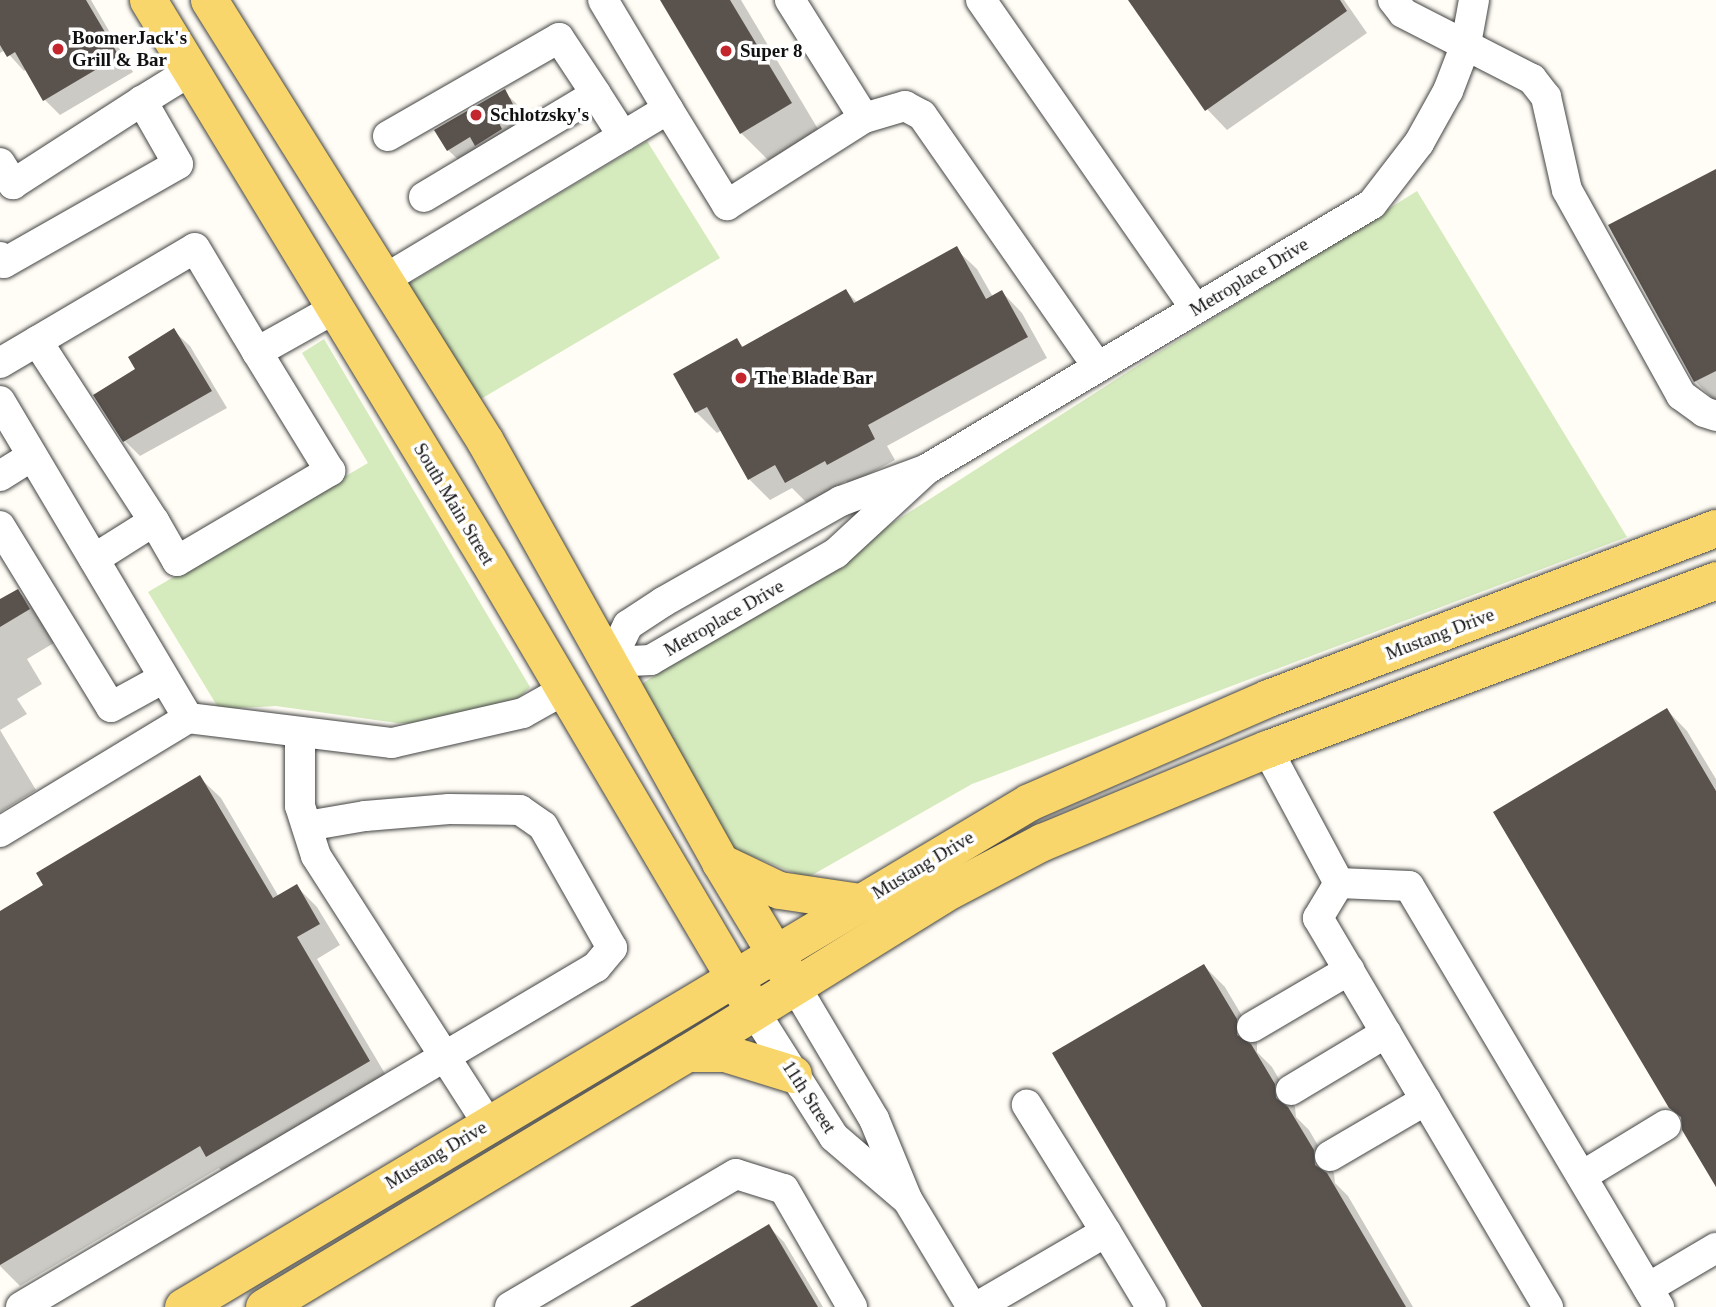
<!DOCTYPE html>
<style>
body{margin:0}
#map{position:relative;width:1716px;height:1307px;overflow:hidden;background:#fffdf5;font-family:Georgia,serif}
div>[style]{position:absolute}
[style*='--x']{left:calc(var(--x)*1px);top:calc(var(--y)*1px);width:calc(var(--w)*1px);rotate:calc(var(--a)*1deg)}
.green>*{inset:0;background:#d5ebbd}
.shadow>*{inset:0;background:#0003}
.building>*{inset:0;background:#5a524d}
.roads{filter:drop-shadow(0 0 2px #444) drop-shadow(0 0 2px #444)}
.minor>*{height:30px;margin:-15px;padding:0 15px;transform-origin:15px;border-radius:15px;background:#fff}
.major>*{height:37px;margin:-18.5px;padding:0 18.5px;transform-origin:18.5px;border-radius:18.5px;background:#f9d66b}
.dots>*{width:19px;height:19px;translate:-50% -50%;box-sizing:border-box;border:4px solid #fff;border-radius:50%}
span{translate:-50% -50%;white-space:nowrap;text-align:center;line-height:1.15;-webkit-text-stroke:7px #fff;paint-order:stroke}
.poi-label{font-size:19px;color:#111;font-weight:700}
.left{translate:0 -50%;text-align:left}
.street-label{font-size:19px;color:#111}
</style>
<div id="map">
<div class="green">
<i style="clip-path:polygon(647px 141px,720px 258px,474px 403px,405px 286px)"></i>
<i style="clip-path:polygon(1417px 191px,1627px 537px,972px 784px,807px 878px,729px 847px,640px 685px,1137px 366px)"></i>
<i style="clip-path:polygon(324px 339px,530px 687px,521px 696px,507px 703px,432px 723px,397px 723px,276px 706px,219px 709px,148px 592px,368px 463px,302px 353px)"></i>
</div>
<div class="shadow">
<i style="clip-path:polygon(0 0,91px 0,133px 72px,60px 115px,45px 100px,27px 69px,24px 71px,5px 50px,0 53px)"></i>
<i style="clip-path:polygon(662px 0,741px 0,821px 134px,771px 163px,741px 133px)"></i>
<i style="clip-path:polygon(1130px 0,1344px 0,1367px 33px,1227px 130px,1207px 109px)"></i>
<i style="clip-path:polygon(504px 92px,520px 107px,531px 126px,464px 165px,448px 150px)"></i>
<i style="clip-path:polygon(1716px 171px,1716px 402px,1695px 381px)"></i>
<i style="clip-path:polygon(956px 249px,977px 269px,993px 297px,1002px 292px,1022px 313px,1047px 358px,887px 446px,895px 460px,849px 485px,846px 481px,807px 503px,792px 488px,770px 500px,749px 479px,722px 430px,717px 433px,696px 412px,737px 340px,744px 348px,846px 291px,858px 303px)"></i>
<i style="clip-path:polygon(174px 331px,190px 346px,227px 408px,140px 456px,125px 441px,138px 370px)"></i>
<i style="clip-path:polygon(18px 591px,48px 621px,59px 640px,27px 659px,42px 684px,17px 699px,27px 714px,0 730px,36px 790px,0 812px,0 601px)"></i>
<i style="clip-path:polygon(1667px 710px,1687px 731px,1716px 779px,1716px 1184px,1683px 1120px,1670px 1107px)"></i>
<i style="clip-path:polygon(200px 778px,221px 798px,279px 897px,296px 886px,317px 907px,340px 945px,317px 959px,390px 1082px,229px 1177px,219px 1168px,20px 1286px,0 1266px,0 913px,46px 886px)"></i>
<i style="clip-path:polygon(1204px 966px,1225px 987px,1257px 1041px,1257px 1052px,1272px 1067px,1295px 1107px,1296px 1117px,1309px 1130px,1334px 1173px,1335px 1183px,1348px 1196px,1413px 1307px,1204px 1307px)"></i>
<i style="clip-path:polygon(769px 1227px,784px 1242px,823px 1307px,633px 1307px)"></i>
</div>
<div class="building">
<i style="clip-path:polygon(0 0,86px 0,119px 56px,43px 101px,15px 52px,7px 57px,0 45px)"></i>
<i style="clip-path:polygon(660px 0,730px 0,792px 103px,740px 134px)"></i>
<i style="clip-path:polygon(1128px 0,1340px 0,1347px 11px,1205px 111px)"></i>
<i style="clip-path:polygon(505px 89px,516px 110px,498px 121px,502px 129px,475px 146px,470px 137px,447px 151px,434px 130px)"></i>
<i style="clip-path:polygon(1716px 169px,1716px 371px,1694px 382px,1608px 225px)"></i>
<i style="clip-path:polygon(957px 246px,986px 299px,1002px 290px,1028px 337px,868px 425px,875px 439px,827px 465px,825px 461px,785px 483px,775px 465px,748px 480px,707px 407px,695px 413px,673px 374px,737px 338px,742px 347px,846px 289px,854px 303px)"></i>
<i style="clip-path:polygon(174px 328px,212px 391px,123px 442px,93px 395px,135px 369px,128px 357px)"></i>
<i style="clip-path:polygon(18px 589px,30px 609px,0 627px,0 599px)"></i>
<i style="clip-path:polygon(1667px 708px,1716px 791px,1716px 1187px,1682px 1130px,1681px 1117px,1669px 1108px,1493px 812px)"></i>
<i style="clip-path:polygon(200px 775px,273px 898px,297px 884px,320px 924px,297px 937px,370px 1061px,206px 1157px,200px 1146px,0 1265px,0 911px,43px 885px,36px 873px)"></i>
<i style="clip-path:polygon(1204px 964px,1237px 1019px,1237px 1035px,1251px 1044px,1275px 1084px,1276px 1098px,1288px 1107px,1314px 1150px,1315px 1165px,1327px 1173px,1406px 1307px,1202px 1307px,1052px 1053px)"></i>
<i style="clip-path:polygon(769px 1224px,818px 1307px,630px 1307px)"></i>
</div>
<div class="roads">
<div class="minor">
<i style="--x:603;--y:0;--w:127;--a:59.2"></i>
<i style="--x:790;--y:0;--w:139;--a:57.9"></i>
<i style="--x:864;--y:118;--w:43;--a:-16.3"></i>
<i style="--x:905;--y:106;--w:19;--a:28"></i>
<i style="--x:922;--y:115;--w:307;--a:55.1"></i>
<i style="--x:981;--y:0;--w:376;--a:55.2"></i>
<i style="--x:1393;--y:0;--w:16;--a:52"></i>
<i style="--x:1403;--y:13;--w:145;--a:27.1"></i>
<i style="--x:1532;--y:79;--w:23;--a:52"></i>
<i style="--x:1546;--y:97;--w:95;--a:77.3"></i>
<i style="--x:1567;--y:190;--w:235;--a:60.9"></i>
<i style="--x:1681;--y:395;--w:29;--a:36"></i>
<i style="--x:1704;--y:412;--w:13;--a:18"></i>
<i style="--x:388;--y:136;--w:197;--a:-29.8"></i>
<i style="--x:559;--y:38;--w:67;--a:56.5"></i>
<i style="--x:0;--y:163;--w:25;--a:58"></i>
<i style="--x:13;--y:184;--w:153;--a:-32.8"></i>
<i style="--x:424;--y:197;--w:200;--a:-30.9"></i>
<i style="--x:596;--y:94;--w:50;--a:57.3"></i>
<i style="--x:0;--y:257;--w:7;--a:56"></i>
<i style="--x:4;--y:263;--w:200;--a:-29.6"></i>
<i style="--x:178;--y:164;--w:73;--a:-119.7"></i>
<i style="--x:142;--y:101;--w:59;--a:-31.8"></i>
<i style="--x:385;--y:279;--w:330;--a:-31"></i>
<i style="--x:668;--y:109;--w:113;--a:58.4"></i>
<i style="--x:727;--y:205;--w:162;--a:-32.4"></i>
<i style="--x:37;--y:341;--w:215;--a:57"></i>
<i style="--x:0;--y:363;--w:226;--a:-30.5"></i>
<i style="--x:195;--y:248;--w:121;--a:59.2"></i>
<i style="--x:257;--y:352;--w:88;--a:-29.2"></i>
<i style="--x:0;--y:401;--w:369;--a:59.3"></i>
<i style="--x:927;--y:469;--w:124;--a:137.3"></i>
<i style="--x:836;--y:553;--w:214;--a:150"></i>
<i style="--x:651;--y:660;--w:41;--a:177.2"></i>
<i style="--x:610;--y:662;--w:41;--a:-64.1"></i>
<i style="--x:628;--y:625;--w:42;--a:-33.3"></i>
<i style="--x:663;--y:602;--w:205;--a:-29.6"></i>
<i style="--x:841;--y:501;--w:92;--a:-20.4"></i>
<i style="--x:927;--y:469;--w:518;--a:-30.77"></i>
<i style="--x:1372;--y:204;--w:77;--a:-52.4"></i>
<i style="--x:1419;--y:143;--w:60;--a:-60.9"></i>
<i style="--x:1448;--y:91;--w:50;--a:-69"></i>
<i style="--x:1466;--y:44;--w:45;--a:-79.7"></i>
<i style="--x:0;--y:476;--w:38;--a:-32"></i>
<i style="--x:0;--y:526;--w:212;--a:58.5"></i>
<i style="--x:111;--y:707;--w:60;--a:-28.7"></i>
<i style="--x:94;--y:559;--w:71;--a:-32.3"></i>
<i style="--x:154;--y:521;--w:46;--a:60.1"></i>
<i style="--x:177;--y:561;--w:178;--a:-30.5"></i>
<i style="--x:330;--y:471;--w:140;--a:-121.5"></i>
<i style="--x:300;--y:732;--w:74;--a:90"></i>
<i style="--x:300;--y:806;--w:52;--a:72.3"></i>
<i style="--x:316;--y:856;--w:318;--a:57.3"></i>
<i style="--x:1267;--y:749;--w:152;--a:61.8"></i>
<i style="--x:1339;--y:883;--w:41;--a:121"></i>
<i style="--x:1318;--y:918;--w:452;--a:59.4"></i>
<i style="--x:0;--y:832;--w:220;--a:-31.2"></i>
<i style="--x:188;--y:718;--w:206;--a:7"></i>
<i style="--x:392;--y:743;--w:134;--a:-12.9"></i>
<i style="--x:523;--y:713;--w:47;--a:-29.3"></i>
<i style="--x:1339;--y:883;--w:70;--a:2.5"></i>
<i style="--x:1409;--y:886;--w:490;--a:59.3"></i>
<i style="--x:795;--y:986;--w:155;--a:59.3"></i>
<i style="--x:874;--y:1119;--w:87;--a:67.6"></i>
<i style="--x:907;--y:1199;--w:126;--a:59"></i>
<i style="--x:754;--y:1011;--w:149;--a:57.6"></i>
<i style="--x:834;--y:1137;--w:92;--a:40.6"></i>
<i style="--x:1252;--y:1027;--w:113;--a:-30.4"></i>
<i style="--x:1291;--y:1090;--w:111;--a:-31"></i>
<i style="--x:1330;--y:1156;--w:111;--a:-30.3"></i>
<i style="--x:1582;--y:1176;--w:98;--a:-31.3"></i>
<i style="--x:1106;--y:1232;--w:87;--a:59"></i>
<i style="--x:1648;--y:1288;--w:79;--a:-30.5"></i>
<i style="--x:21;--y:1307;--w:668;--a:-30.6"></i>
<i style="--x:596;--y:967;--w:25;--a:-50"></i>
<i style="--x:612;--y:948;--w:140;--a:-119.5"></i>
<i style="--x:543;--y:826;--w:28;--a:-145"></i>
<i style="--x:520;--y:810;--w:71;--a:-179.2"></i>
<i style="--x:449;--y:809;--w:84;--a:175.2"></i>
<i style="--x:365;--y:816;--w:59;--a:170.2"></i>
<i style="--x:510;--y:1307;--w:262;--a:-30.5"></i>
<i style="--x:736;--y:1174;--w:50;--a:17.4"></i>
<i style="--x:784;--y:1189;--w:136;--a:60"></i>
<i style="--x:977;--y:1307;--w:149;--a:-30.2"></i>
<i style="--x:1106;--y:1232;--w:150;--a:-121.9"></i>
</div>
<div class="major">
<i style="--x:148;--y:0;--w:655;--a:58.74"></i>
<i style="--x:488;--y:560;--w:506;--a:59.48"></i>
<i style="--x:209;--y:0;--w:520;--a:57.96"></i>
<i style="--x:485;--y:441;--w:482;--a:60.8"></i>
<i style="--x:720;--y:862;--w:130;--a:58.9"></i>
<i style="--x:720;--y:862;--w:65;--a:25.4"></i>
<i style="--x:779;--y:890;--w:82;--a:8.4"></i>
<i style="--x:687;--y:1053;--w:38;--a:0"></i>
<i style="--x:725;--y:1053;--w:71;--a:17.2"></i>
<i style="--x:183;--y:1307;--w:985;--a:-30.83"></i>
<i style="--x:1029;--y:802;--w:261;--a:-23.5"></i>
<i style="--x:1268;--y:698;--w:479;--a:-20.8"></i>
<i style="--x:264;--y:1307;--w:493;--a:-31"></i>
<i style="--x:687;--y:1053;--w:312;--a:-31.8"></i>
<i style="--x:952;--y:889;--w:102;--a:-27.6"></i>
<i style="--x:1042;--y:842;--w:243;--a:-22.5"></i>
<i style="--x:1267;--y:749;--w:480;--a:-20.6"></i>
</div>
</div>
<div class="dots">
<i style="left:58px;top:49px;background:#c4262e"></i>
<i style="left:726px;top:51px;background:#c4262e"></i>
<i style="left:476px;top:115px;background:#c4262e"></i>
<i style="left:741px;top:378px;background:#c4262e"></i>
</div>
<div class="poi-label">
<span class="left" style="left:72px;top:49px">BoomerJack's<br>Grill &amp; Bar</span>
<span class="left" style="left:740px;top:51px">Super 8</span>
<span class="left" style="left:490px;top:115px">Schlotzsky's</span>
<span class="left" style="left:755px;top:378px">The Blade Bar</span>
</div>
<div class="street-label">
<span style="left:1249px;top:277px;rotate:-31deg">Metroplace Drive</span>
<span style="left:454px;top:504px;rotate:59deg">South Main Street</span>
<span style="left:724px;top:618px;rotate:-30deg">Metroplace Drive</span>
<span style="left:1440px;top:634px;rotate:-21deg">Mustang Drive</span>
<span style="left:923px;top:865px;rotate:-31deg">Mustang Drive</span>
<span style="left:809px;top:1097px;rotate:57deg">11th Street</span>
<span style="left:436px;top:1155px;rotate:-31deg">Mustang Drive</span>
</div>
</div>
